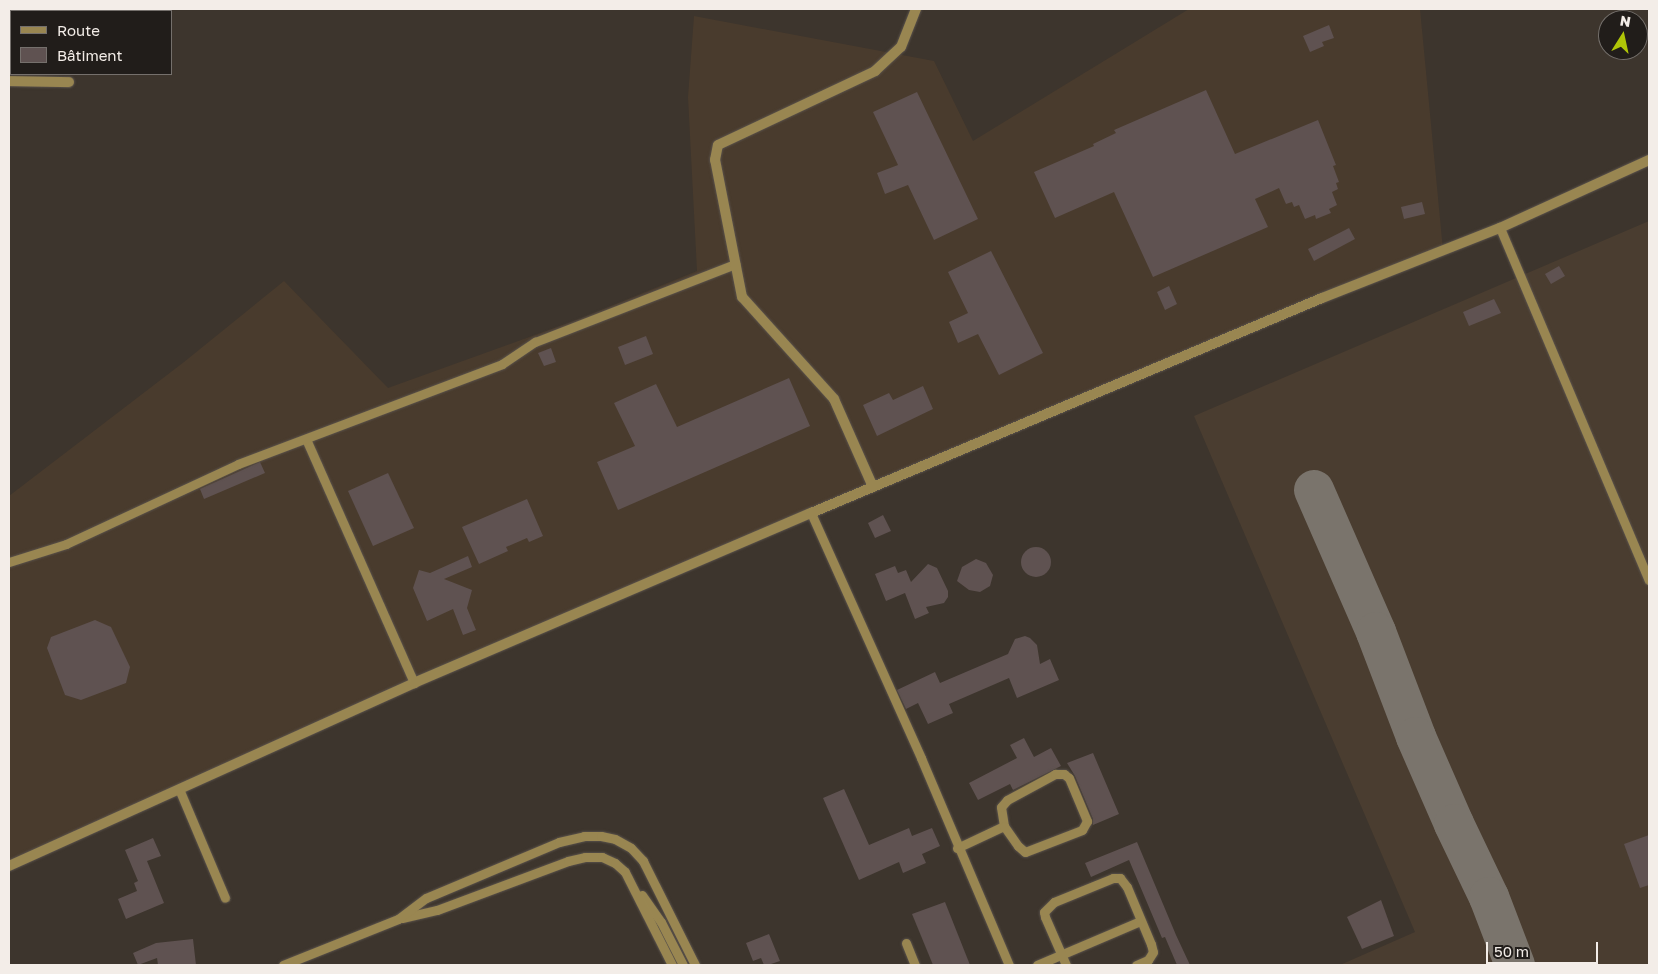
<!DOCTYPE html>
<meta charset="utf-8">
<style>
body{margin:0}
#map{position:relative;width:1658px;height:974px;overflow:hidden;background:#3d352d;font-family:"Golos Text",sans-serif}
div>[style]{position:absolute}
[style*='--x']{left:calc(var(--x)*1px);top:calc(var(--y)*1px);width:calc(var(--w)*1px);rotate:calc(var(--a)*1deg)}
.commercial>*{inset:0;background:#493b2d}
.built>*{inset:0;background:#4a3d30}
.taxiway>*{height:40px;margin:-20px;padding:0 20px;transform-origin:20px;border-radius:20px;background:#7a746c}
.building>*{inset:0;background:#5f5251}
.round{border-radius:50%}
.roads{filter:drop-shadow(0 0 1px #5a524b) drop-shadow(0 0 1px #5a524b)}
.service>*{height:9px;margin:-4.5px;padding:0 4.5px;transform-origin:4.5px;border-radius:4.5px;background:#998651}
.minor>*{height:10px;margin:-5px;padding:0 5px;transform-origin:5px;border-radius:5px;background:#998651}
.tertiary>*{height:10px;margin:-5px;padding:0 5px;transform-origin:5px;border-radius:5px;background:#998651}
span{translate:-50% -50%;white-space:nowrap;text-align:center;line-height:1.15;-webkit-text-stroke:4px #211d1a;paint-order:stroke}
.frame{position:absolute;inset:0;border:10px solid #f3ede8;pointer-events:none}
.legend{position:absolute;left:10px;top:10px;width:162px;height:65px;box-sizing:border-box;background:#211d1a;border:1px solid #75706c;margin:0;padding:6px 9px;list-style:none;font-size:15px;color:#f3ede8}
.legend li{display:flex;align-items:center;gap:10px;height:25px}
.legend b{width:25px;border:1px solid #75706c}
.north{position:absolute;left:1598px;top:10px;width:50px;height:50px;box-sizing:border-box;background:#211d1a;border:1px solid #75706c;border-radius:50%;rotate:10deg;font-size:14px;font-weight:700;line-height:20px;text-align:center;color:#f3ede8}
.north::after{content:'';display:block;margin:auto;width:18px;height:22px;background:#afc507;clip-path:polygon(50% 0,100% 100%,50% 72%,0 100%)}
.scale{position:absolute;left:1486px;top:942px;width:112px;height:22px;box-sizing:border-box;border:2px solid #f3ede8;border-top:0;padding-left:6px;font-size:15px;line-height:18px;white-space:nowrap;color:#f3ede8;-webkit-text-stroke:4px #211d1a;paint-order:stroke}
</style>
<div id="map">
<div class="commercial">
<i style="clip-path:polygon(1189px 9px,1420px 9px,1443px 250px,873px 487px,9px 867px,9px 496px,184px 362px,284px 281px,388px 388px,579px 319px,697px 271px,688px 97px,694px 16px,934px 61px,973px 141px)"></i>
</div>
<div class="built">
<i style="clip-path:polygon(1649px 221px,1649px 965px,1340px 965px,1415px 932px,1194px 416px)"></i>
</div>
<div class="taxiway">
<i style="--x:1314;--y:490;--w:155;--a:66.4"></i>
<i style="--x:1376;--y:632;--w:112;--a:69.1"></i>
<i style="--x:1416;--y:737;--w:95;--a:66.4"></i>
<i style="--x:1454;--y:824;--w:81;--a:64.4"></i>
<i style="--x:1489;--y:897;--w:73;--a:69.1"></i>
</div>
<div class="building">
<i style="clip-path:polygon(1329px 25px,1334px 38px,1322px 42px,1324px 46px,1310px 52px,1303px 36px)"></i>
<i style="clip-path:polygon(1206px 90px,1235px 154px,1318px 120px,1336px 165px,1333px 166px,1339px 182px,1336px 183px,1338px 189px,1332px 192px,1337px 205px,1329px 209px,1331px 213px,1316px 219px,1315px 215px,1305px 219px,1299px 205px,1294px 207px,1292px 202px,1286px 204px,1279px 188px,1255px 199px,1268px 227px,1153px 277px,1114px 192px,1055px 218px,1034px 172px,1094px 146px,1093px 144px,1116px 133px,1114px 130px)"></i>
<i style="clip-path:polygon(917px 92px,978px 219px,934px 240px,908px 185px,885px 194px,877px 173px,898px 165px,873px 112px)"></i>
<i style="clip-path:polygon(1422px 202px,1425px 214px,1404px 219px,1401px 207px)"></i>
<i style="clip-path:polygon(1349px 228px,1355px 239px,1314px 261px,1308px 249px)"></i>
<i style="clip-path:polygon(991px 251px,1043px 353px,999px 375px,978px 334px,958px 343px,949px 322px,968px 313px,948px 272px)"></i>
<i style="clip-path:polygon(1559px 266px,1565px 276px,1551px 284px,1545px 274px)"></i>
<i style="clip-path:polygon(1169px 286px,1177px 304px,1165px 310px,1157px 292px)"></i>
<i style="clip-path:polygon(1494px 299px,1501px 313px,1469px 326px,1463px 312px)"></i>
<i style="clip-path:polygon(646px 336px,653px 354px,625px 365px,618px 347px)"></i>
<i style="clip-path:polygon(551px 348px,556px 362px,544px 366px,538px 353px)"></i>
<i style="clip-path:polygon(789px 378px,810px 426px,618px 510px,597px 462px,635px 446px,614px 403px,656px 384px,677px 427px)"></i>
<i style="clip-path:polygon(923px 386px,933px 409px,877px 436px,863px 405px,889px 393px,893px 400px)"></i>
<i style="clip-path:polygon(260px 462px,265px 473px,204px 499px,200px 489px)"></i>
<i style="clip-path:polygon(388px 473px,414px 528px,373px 546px,348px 491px)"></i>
<i style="clip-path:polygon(527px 499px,543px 536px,529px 542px,527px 538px,506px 547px,508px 551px,479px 564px,462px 527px)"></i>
<i style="clip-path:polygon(883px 515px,891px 531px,875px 538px,868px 523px)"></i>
<i class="round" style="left:1021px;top:547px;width:30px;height:30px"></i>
<i style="clip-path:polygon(468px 556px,472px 567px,444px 579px,472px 590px,467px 608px,476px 630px,463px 635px,453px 609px,427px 621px,413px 588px,419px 570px,430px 573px)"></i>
<i style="clip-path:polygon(976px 559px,986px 563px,993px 575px,990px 586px,980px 592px,969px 590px,957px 581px,962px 567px)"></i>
<i style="clip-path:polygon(928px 564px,937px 568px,948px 591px,948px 597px,944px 603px,926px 607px,929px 613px,915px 619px,905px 593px,886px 601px,875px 574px,895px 566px,898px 573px,906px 570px,911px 582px)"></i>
<i style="clip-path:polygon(95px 620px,111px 627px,130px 667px,126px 683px,81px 700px,65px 695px,47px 648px,51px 637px)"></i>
<i style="clip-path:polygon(1025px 636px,1030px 638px,1037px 645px,1040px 664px,1050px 659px,1059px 680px,1017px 698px,1009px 678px,949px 704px,953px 713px,928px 724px,918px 703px,906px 709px,897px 690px,935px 672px,940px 683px,1008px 654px,1015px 639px)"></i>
<i style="clip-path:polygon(1024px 738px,1034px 757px,1051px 748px,1061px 766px,1013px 790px,1010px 784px,978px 800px,969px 783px,1017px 758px,1010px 745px)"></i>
<i style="clip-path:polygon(1093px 753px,1119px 814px,1093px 825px,1093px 819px,1075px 776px,1067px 763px)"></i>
<i style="clip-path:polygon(844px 789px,869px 845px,909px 828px,912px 836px,932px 828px,940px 846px,922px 854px,926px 863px,903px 873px,899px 862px,859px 880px,823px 798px)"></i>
<i style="clip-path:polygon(1649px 835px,1649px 885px,1640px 888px,1624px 844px)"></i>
<i style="clip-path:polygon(153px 838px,161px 856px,147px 861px,164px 903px,126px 919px,118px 899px,137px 891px,134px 883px,138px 881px,125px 850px)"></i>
<i style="clip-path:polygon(1137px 842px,1176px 935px,1190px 965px,1177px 965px,1165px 937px,1162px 938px,1129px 860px,1091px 877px,1085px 863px)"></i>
<i style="clip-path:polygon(1381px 900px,1394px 936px,1362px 949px,1347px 917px)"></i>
<i style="clip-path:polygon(945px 902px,970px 965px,933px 965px,912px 914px)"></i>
<i style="clip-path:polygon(769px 934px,780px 961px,768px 965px,764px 965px,761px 958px,753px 961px,746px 943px)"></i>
<i style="clip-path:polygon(193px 939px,196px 965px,158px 965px,157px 958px,138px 965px,133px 953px,156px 943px)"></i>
</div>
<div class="roads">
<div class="service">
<i style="--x:1500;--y:228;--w:382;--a:67.1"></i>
<i style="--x:306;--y:439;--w:267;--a:66.1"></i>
<i style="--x:811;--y:513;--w:269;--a:65.8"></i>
<i style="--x:921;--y:758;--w:225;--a:67"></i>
<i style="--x:9;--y:562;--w:60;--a:-17.5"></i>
<i style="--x:66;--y:544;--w:190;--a:-24.9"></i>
<i style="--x:238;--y:464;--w:282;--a:-20.7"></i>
<i style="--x:502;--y:364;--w:40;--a:-34"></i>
<i style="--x:535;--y:342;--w:215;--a:-21.3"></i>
<i style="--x:179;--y:789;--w:118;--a:67.1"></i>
<i style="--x:957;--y:848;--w:52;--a:-25.1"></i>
<i style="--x:1004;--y:826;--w:19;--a:-99"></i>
<i style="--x:1001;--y:807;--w:9;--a:-49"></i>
<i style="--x:1007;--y:800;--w:55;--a:-28.4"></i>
<i style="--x:1055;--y:774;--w:9;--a:0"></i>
<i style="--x:1064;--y:774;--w:6;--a:39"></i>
<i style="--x:1069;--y:778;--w:47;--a:67.3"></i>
<i style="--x:1087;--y:821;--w:10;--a:119"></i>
<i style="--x:1082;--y:830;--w:61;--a:158.9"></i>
<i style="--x:1025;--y:852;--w:9;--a:-139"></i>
<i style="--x:1018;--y:846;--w:24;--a:-125"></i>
<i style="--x:642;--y:895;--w:33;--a:55"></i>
<i style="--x:661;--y:922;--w:48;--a:62.9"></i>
<i style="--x:402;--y:918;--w:36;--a:-13"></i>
<i style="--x:437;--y:910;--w:140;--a:-20.5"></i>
<i style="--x:568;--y:861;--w:17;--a:-13"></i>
<i style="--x:585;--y:857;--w:17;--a:0"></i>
<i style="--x:602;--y:857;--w:14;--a:25"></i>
<i style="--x:615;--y:863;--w:13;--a:42"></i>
<i style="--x:625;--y:872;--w:104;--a:63.2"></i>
<i style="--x:906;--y:943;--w:24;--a:68"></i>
<i style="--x:283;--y:965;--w:124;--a:-21.8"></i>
<i style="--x:398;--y:919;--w:35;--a:-37"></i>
<i style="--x:426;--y:898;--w:144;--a:-22.8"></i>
<i style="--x:559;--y:842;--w:26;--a:-13"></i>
<i style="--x:584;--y:836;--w:17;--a:0"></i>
<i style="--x:601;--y:836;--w:14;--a:12"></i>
<i style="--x:615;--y:839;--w:18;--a:29"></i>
<i style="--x:631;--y:848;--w:18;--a:47"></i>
<i style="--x:643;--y:861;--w:116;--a:63.4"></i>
<i style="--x:1037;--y:965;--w:112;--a:-23.1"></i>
<i style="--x:1066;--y:965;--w:52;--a:-113.6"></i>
<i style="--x:1045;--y:917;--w:5;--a:-101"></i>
<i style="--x:1044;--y:912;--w:14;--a:-45"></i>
<i style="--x:1054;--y:902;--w:64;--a:-22.1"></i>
<i style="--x:1113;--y:878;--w:7;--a:0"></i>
<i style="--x:1120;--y:878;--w:11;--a:52"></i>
<i style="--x:1127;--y:887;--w:62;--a:67.2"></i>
<i style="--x:1151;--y:944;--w:8;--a:76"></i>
<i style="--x:1153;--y:952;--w:9;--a:122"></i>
<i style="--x:1148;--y:960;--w:13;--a:157"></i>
</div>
<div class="minor">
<i style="--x:9;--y:81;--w:60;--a:1"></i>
<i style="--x:873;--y:487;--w:96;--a:-113.9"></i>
<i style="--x:834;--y:399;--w:137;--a:-132"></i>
<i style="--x:742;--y:297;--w:140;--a:-101.1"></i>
<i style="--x:715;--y:160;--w:15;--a:-79"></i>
<i style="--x:718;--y:145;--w:174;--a:-25.2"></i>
<i style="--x:875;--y:71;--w:35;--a:-43"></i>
<i style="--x:901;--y:47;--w:41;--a:-68.5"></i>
</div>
<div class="tertiary">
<i style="--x:9;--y:866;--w:444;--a:-24.3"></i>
<i style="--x:414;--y:683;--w:432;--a:-23.2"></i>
<i style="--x:811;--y:513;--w:554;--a:-22.82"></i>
<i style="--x:1322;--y:298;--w:191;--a:-21.5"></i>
<i style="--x:1500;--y:228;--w:164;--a:-24.5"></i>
</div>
</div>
<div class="frame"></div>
<ul class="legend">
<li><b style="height:6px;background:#998651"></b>Route</li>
<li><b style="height:14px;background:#5f5251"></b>Bâtiment</li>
</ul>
<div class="north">N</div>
<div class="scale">50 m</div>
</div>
